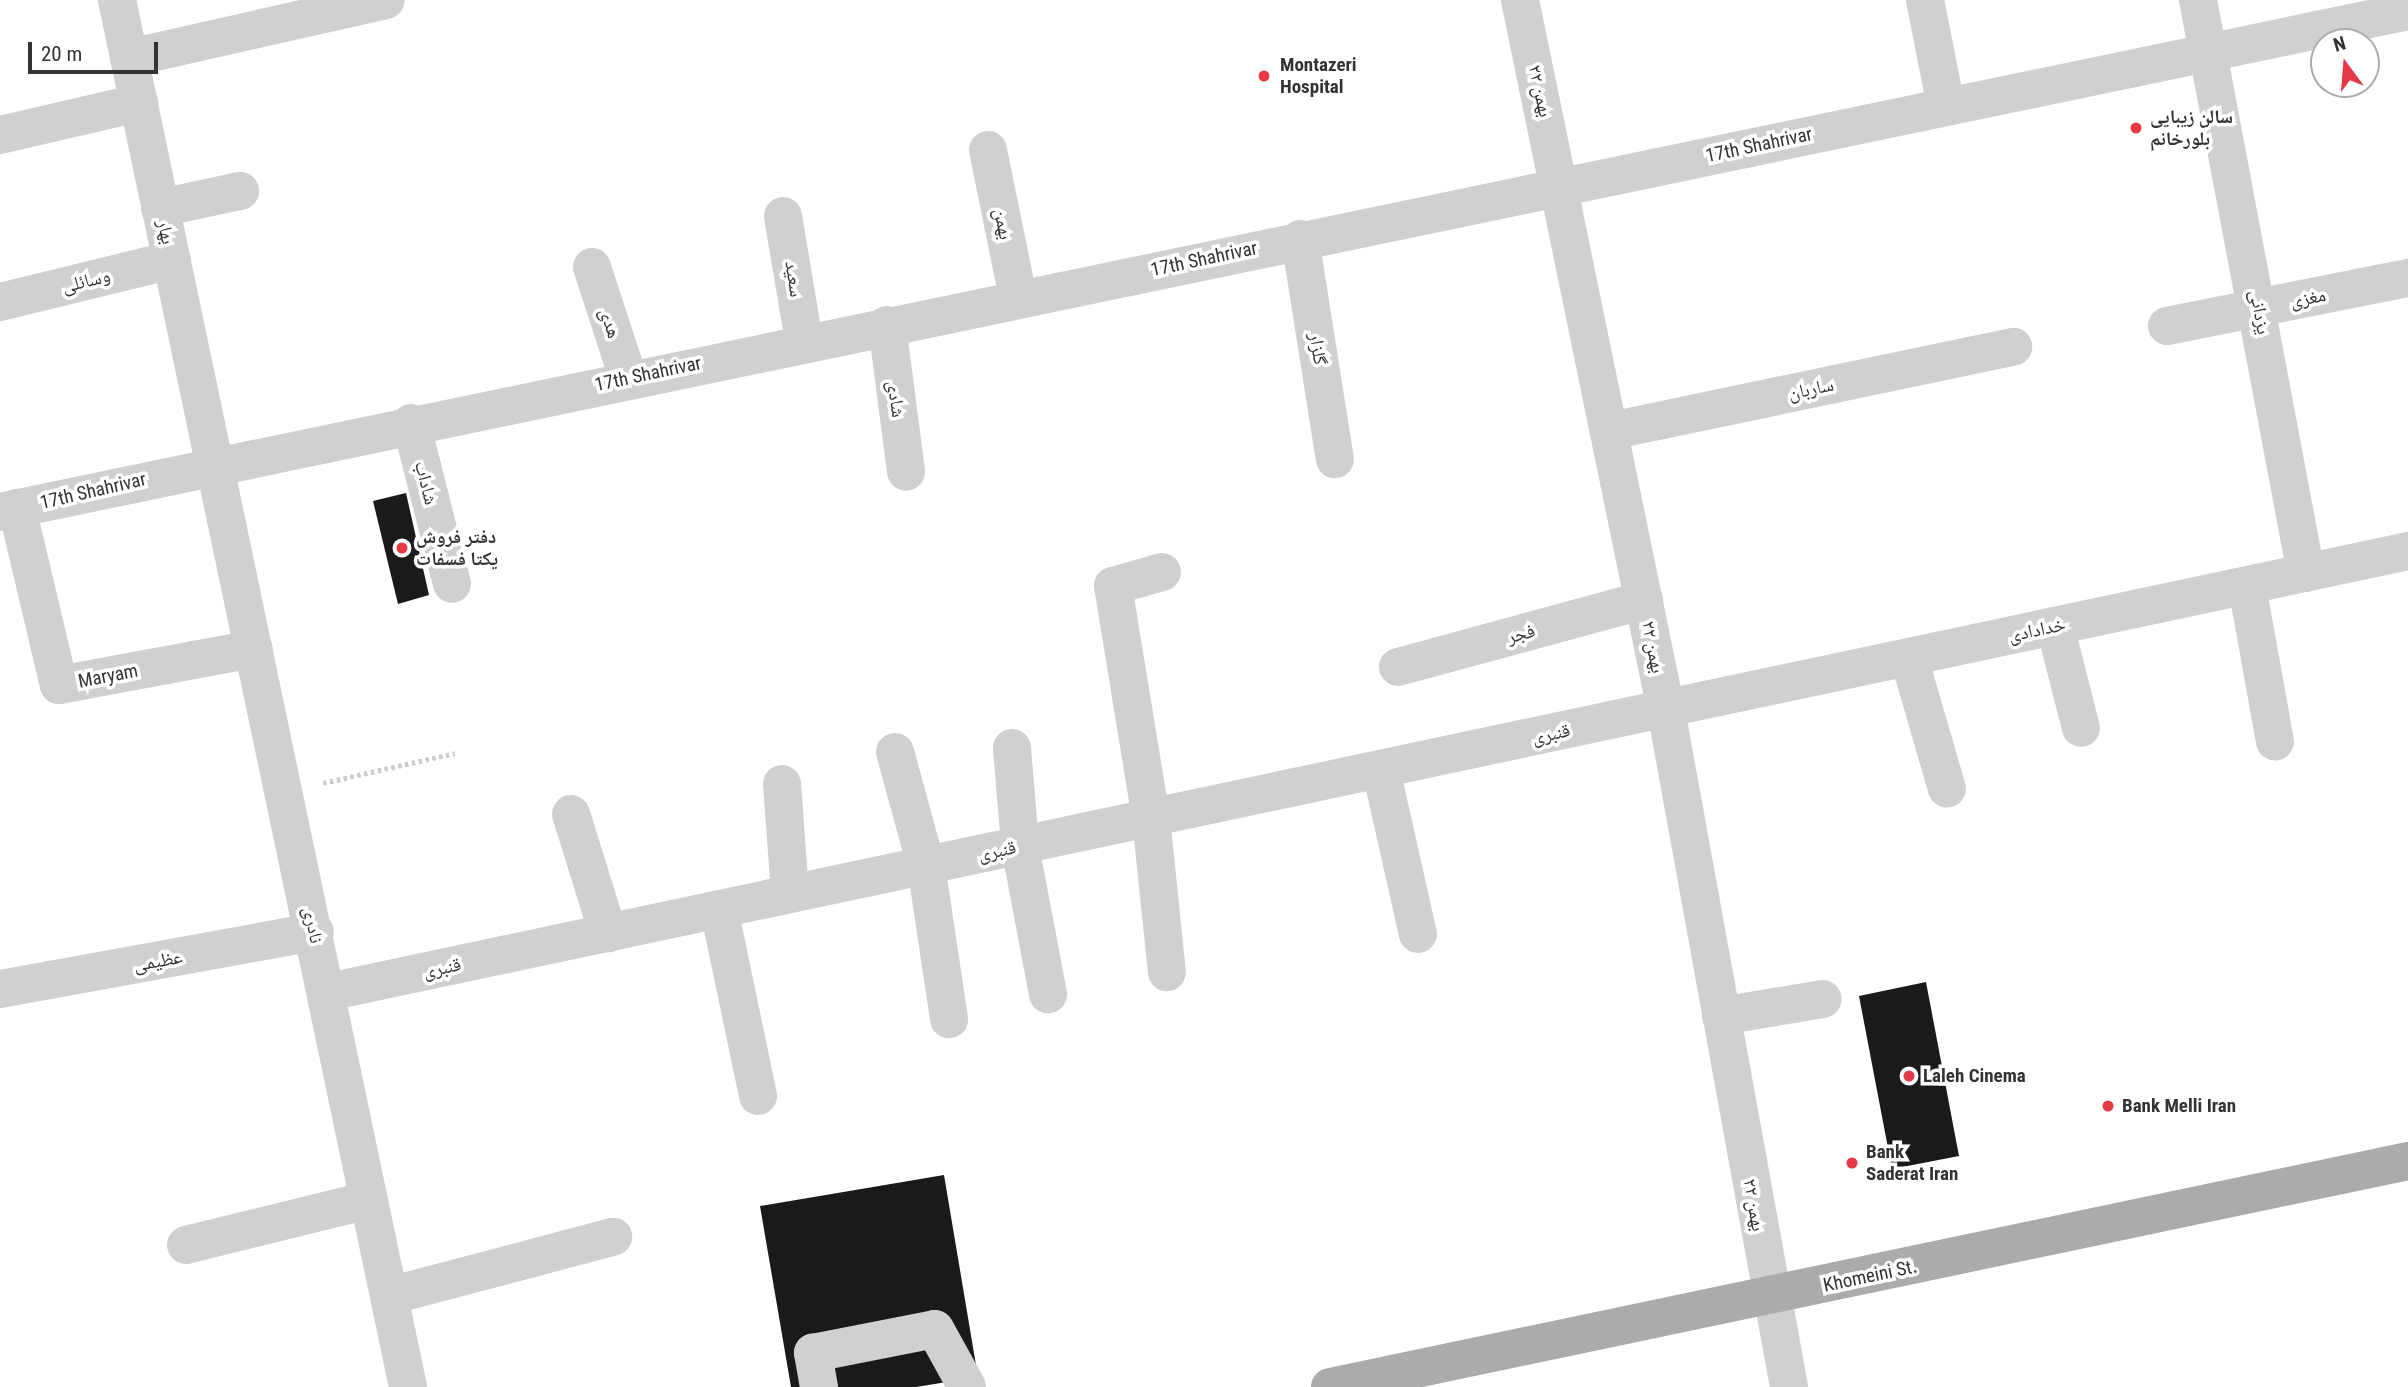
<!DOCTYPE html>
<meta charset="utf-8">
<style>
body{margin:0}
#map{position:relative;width:2408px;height:1387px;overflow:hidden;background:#fff;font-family:"Roboto Condensed","Noto Naskh Arabic",sans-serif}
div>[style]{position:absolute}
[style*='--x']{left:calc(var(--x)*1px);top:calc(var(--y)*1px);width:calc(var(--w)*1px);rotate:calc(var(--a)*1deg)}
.building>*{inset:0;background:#1a1a1a}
.path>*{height:4.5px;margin-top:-2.25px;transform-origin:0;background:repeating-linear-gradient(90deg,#cdcdcd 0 3.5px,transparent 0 7px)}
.minor>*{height:38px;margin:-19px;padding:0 19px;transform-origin:19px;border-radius:19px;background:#d0d0d0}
.major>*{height:38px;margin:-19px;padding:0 19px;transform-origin:19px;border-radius:19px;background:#ababab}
.dots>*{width:19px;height:19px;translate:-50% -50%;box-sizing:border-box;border:4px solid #fff;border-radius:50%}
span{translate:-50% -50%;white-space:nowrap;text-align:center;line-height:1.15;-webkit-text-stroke:7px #fff;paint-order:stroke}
.poi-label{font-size:19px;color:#333;font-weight:700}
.left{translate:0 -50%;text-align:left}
.street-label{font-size:19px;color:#333}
.north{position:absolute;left:2310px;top:28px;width:70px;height:70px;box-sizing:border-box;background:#fff;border:2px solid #adadad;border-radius:50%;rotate:344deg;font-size:19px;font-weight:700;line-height:28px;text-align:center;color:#333}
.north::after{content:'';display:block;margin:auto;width:24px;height:32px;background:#e63946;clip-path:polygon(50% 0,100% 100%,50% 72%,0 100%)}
.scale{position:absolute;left:28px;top:42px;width:130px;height:32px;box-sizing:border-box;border:4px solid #333;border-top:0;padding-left:9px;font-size:21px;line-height:24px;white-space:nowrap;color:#333;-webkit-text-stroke:5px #fff;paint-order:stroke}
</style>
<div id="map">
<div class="building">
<i style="clip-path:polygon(406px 493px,429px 595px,398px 604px,373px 501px)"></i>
<i style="clip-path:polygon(1926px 982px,1959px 1156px,1892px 1169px,1859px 996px)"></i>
<i style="clip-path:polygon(944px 1175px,978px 1377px,916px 1387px,791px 1387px,760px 1206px)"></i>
</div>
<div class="path">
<i style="--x:323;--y:783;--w:135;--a:-12.8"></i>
</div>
<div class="minor">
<i style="--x:117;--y:0;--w:1417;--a:78.15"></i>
<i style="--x:1520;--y:0;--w:725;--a:78.38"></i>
<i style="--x:1666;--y:710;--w:688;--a:79.7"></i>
<i style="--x:1925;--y:0;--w:108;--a:78.8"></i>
<i style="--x:2198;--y:0;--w:583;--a:79.33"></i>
<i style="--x:129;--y:58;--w:263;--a:-12.7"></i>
<i style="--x:0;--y:135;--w:143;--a:-13"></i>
<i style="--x:988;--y:150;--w:151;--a:78.5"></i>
<i style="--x:160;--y:208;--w:82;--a:-12"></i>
<i style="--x:783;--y:216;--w:128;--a:80.5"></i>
<i style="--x:1300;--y:239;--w:223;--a:81"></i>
<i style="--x:592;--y:267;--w:117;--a:72"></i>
<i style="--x:0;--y:302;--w:177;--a:-13.7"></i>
<i style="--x:887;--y:325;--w:148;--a:82.6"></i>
<i style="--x:2167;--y:326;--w:246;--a:-11.3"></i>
<i style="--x:411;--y:423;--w:166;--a:75.7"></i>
<i style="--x:1610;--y:431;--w:412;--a:-11.8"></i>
<i style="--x:17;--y:508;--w:182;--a:76.7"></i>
<i style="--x:59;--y:685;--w:198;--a:-10.5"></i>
<i style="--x:0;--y:512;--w:2460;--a:-11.75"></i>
<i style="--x:1162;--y:572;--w:51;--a:164.1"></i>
<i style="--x:1113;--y:586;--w:235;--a:80.7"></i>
<i style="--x:1151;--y:818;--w:155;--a:84.1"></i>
<i style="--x:2247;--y:586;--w:158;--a:79.8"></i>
<i style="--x:2055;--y:626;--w:105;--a:75.7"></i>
<i style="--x:1909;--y:658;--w:136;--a:73.8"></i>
<i style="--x:1398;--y:667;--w:255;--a:-15.2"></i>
<i style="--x:1012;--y:748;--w:98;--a:85.3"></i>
<i style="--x:1020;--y:846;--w:151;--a:79.3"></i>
<i style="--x:895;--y:752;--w:117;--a:74.7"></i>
<i style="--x:926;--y:865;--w:156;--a:81.5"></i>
<i style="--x:1381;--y:770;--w:168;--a:77.3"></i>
<i style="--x:782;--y:784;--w:110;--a:85.8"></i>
<i style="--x:571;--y:814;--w:125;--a:72.7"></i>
<i style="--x:719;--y:909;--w:191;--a:78.2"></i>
<i style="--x:0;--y:989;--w:320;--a:-10.3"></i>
<i style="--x:328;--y:992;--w:2126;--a:-11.97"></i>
<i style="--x:1721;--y:1016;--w:103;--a:-9.5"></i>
<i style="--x:186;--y:1245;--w:188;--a:-13.8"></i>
<i style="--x:389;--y:1296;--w:232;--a:-14.8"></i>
<i style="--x:819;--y:1387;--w:35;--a:-100"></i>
<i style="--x:813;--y:1353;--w:124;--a:-11.1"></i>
<i style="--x:935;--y:1329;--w:66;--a:61.1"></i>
</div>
<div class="major">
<i style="--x:1330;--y:1387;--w:1101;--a:-11.84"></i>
</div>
<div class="dots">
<i style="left:1264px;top:76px;background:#e63946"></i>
<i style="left:2136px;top:128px;background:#e63946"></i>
<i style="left:402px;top:548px;background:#e63946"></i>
<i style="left:1909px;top:1076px;background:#e63946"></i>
<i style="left:2108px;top:1106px;background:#e63946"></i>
<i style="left:1852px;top:1163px;background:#e63946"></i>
</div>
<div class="poi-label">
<span class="left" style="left:1280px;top:76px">Montazeri<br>Hospital</span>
<span class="left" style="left:2150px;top:128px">سالن زیبایی<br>بلورخانم</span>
<span class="left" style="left:416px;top:548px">دفتر فروش<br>یکتا فسفات</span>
<span class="left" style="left:1923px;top:1076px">Laleh Cinema</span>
<span class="left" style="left:2122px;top:1106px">Bank Melli Iran</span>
<span class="left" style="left:1866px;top:1163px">Bank<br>Saderat Iran</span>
</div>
<div class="street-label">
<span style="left:1540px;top:91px;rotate:77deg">۲۲ بهمن</span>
<span style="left:1759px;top:145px;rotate:-12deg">17th Shahrivar</span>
<span style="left:1003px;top:224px;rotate:79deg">بهمن</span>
<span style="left:166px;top:232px;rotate:78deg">بهار</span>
<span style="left:1204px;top:259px;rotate:-12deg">17th Shahrivar</span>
<span style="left:794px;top:279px;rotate:81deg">سعید</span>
<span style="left:86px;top:281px;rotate:-14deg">وسائلی</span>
<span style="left:2308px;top:298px;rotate:-11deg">مغزی</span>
<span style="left:2260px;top:312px;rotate:80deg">یزدانی</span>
<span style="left:610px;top:323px;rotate:72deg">هدی</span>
<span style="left:1318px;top:349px;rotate:81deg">گلزار</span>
<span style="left:648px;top:374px;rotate:-12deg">17th Shahrivar</span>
<span style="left:1811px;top:389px;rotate:-12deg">ساربان</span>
<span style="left:896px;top:399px;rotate:82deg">شادی</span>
<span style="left:426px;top:483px;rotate:76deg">شاداب</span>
<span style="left:93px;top:491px;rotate:-13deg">17th Shahrivar</span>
<span style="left:2037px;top:630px;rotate:-12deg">خدادادی</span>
<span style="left:1521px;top:634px;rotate:-15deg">فجر</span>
<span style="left:1653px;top:647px;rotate:79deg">۲۲ بهمن</span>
<span style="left:108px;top:676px;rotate:-11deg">Maryam</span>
<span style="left:1551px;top:734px;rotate:-12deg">قنبری</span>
<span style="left:997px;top:851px;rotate:-12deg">قنبری</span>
<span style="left:313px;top:925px;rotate:78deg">نادری</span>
<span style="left:158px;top:961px;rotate:-10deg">عظیمی</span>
<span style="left:442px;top:968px;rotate:-12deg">قنبری</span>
<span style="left:1754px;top:1205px;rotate:80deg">۲۲ بهمن</span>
<span style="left:1870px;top:1276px;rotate:-12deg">Khomeini St.</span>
</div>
<div class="north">N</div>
<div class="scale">20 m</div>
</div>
